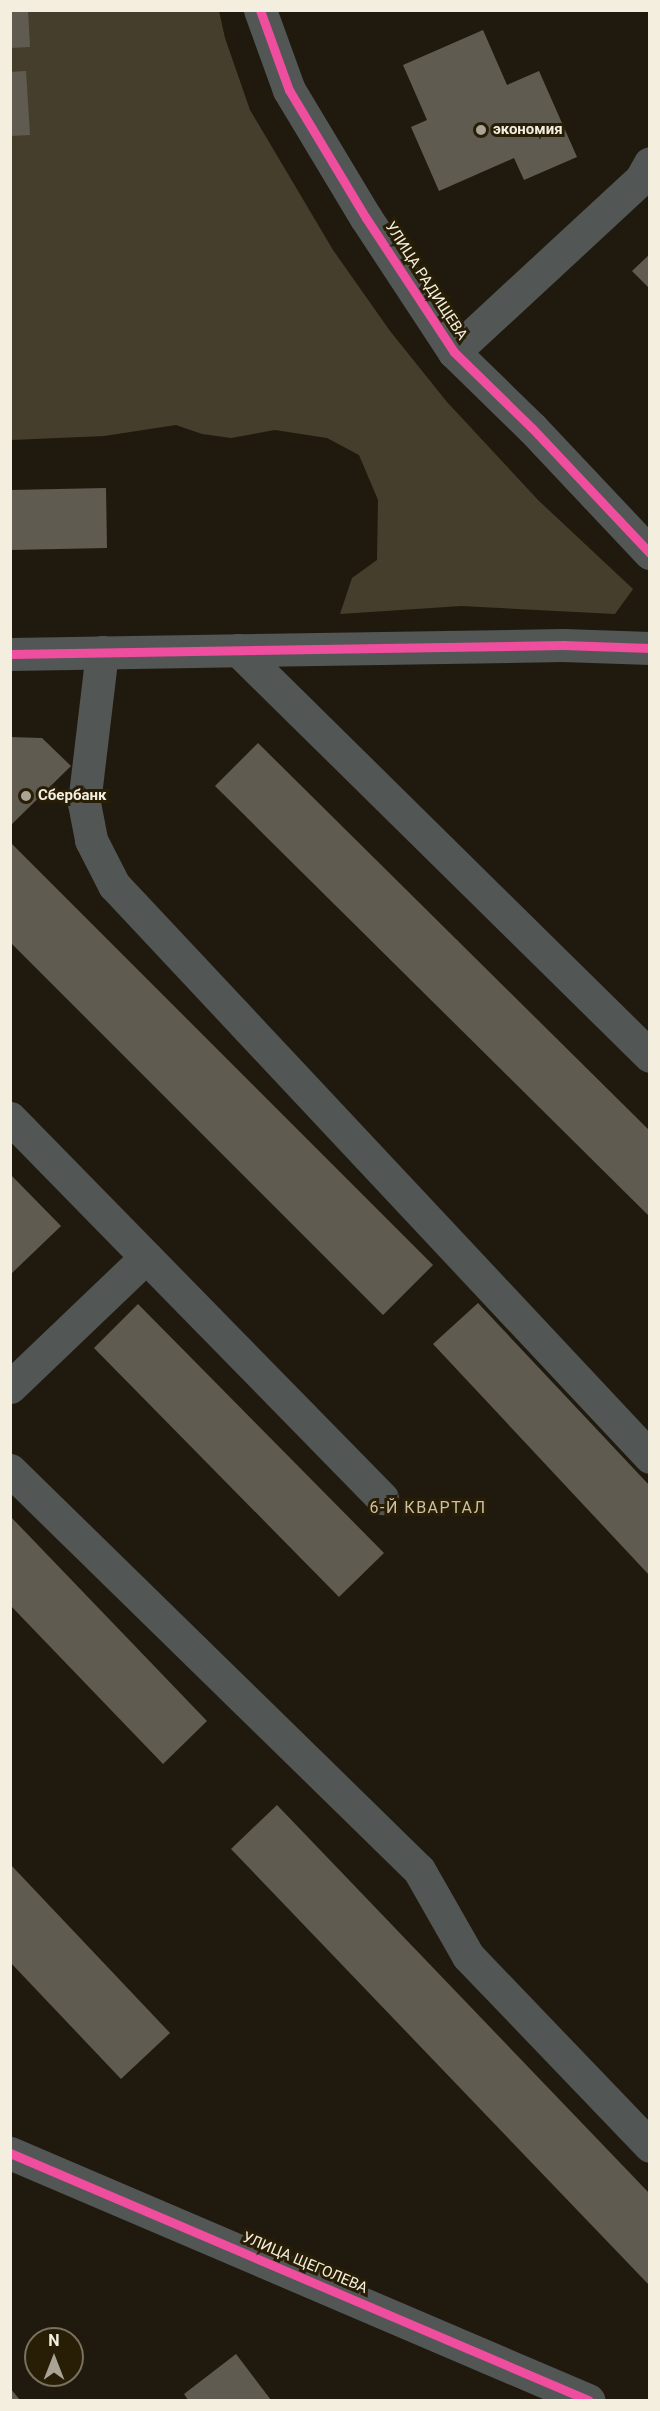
<!DOCTYPE html>
<meta charset="utf-8">
<style>
body{margin:0}
#map{position:relative;width:660px;height:2411px;overflow:hidden;background:#201a0e;font-family:Roboto,sans-serif}
div>[style]{position:absolute}
[style*='--x']{left:calc(var(--x)*1px);top:calc(var(--y)*1px);width:calc(var(--w)*1px);rotate:calc(var(--a)*1deg)}
.green>*{inset:0;background:#463e2c}
.building>*{inset:0;background:#605b51}
.minor>*{height:33px;margin:-16.5px;padding:0 16.5px;transform-origin:16.5px;border-radius:16.5px;background:#525655}
.cycleway>*{height:9px;margin:-4.5px;padding:0 4.5px;transform-origin:4.5px;border-radius:4.5px;background:#ef4d9e}
.dots>*{width:16px;height:16px;translate:-50% -50%;box-sizing:border-box;border:3px solid #281e06;border-radius:50%}
span{translate:-50% -50%;white-space:nowrap;text-align:center;line-height:1.15;-webkit-text-stroke:6px #281e06;paint-order:stroke}
.poi-label{font-size:15px;color:#f4eedf;font-weight:700}
.left{translate:0 -50%;text-align:left}
.street-label{font-size:15px;color:#f4eedf}
.neighbourhood-label{font-size:16px;color:#cdc1a4;letter-spacing:1.5px}
.frame{position:absolute;inset:0;border:12px solid #f4eedf;pointer-events:none}
.north{position:absolute;left:24px;top:2327px;width:60px;height:60px;box-sizing:border-box;background:#281e06;border:2px solid #7a715d;border-radius:50%;rotate:0deg;font-size:16px;font-weight:700;line-height:24px;text-align:center;color:#f4eedf}
.north::after{content:'';display:block;margin:auto;width:21px;height:27px;background:#aaa496;clip-path:polygon(50% 0,100% 100%,50% 72%,0 100%)}
</style>
<div id="map">
<div class="green">
<i style="clip-path:polygon(11px 11px,219px 11px,225px 38px,250px 110px,333px 250px,390px 331px,447px 402px,538px 500px,633px 589px,615px 614px,461px 606px,340px 614px,352px 578px,377px 560px,378px 500px,359px 455px,327px 438px,275px 430px,231px 438px,202px 434px,176px 425px,104px 436px,11px 440px)"></i>
</div>
<div class="building">
<i style="clip-path:polygon(10px 10px,28px 10px,30px 47px,10px 48px)"></i>
<i style="clip-path:polygon(483px 30px,507px 85px,539px 71px,577px 157px,524px 180px,514px 158px,439px 191px,411px 127px,427px 120px,403px 65px)"></i>
<i style="clip-path:polygon(26px 71px,30px 135px,10px 136px,10px 72px)"></i>
<i style="clip-path:polygon(650px 254px,650px 289px,632px 271px)"></i>
<i style="clip-path:polygon(106px 488px,107px 548px,10px 550px,10px 490px)"></i>
<i style="clip-path:polygon(10px 737px,42px 738px,71px 766px,10px 826px)"></i>
<i style="clip-path:polygon(258px 743px,650px 1131px,650px 1217px,215px 786px)"></i>
<i style="clip-path:polygon(10px 842px,433px 1265px,383px 1315px,10px 942px)"></i>
<i style="clip-path:polygon(10px 1174px,61px 1226px,12px 1273px,10px 1271px)"></i>
<i style="clip-path:polygon(478px 1303px,650px 1486px,650px 1576px,433px 1344px)"></i>
<i style="clip-path:polygon(138px 1304px,384px 1553px,339px 1597px,94px 1348px)"></i>
<i style="clip-path:polygon(10px 1516px,207px 1721px,163px 1764px,10px 1605px)"></i>
<i style="clip-path:polygon(277px 1805px,650px 2194px,650px 2286px,231px 1849px)"></i>
<i style="clip-path:polygon(10px 1864px,170px 2033px,121px 2079px,10px 1962px)"></i>
<i style="clip-path:polygon(236px 2354px,271px 2400px,188px 2400px,184px 2394px)"></i>
<i style="clip-path:polygon(10px 2388px,20px 2400px,10px 2400px)"></i>
</div>
<div class="minor">
<i style="--x:260;--y:10;--w:85;--a:70.1"></i>
<i style="--x:289;--y:90;--w:149;--a:59"></i>
<i style="--x:366;--y:218;--w:160;--a:56.7"></i>
<i style="--x:454;--y:352;--w:109;--a:44.3"></i>
<i style="--x:532;--y:428;--w:172;--a:46.7"></i>
<i style="--x:454;--y:352;--w:255;--a:-42.8"></i>
<i style="--x:641;--y:179;--w:18;--a:-61"></i>
<i style="--x:238;--y:650;--w:578;--a:44.58"></i>
<i style="--x:102;--y:652;--w:152;--a:96.8"></i>
<i style="--x:84;--y:803;--w:38;--a:79"></i>
<i style="--x:91;--y:840;--w:51;--a:62.9"></i>
<i style="--x:114;--y:885;--w:784;--a:46.86"></i>
<i style="--x:10;--y:654;--w:553;--a:-0.93"></i>
<i style="--x:563;--y:645;--w:87;--a:2"></i>
<i style="--x:10;--y:1118;--w:532;--a:45.61"></i>
<i style="--x:10;--y:1387;--w:188;--a:-43.7"></i>
<i style="--x:10;--y:1470;--w:572;--a:44.36"></i>
<i style="--x:419;--y:1870;--w:99;--a:60.3"></i>
<i style="--x:468;--y:1956;--w:263;--a:46.2"></i>
<i style="--x:10;--y:2153;--w:629;--a:23.14"></i>
</div>
<div class="cycleway">
<i style="--x:260;--y:10;--w:85;--a:70.1"></i>
<i style="--x:289;--y:90;--w:149;--a:59"></i>
<i style="--x:366;--y:218;--w:160;--a:56.7"></i>
<i style="--x:454;--y:352;--w:109;--a:44.3"></i>
<i style="--x:532;--y:428;--w:172;--a:46.7"></i>
<i style="--x:10;--y:654;--w:553;--a:-0.93"></i>
<i style="--x:563;--y:645;--w:87;--a:2"></i>
<i style="--x:10;--y:2153;--w:629;--a:23.14"></i>
</div>
<div class="dots">
<i style="left:481px;top:130px;background:#aaa496"></i>
<i style="left:26px;top:796px;background:#aaa496"></i>
</div>
<div class="poi-label">
<span class="left" style="left:493px;top:130px">экономия</span>
<span class="left" style="left:38px;top:796px">Сбербанк</span>
</div>
<div class="street-label">
<span style="left:426px;top:281px;rotate:57deg">УЛИЦА РАДИЩЕВА</span>
<span style="left:305px;top:2263px;rotate:23deg">УЛИЦА ЩЕГОЛЕВА</span>
</div>
<div class="neighbourhood-label">
<span style="left:428px;top:1508px">6-Й КВАРТАЛ</span>
</div>
<div class="frame"></div>
<div class="north">N</div>
</div>
